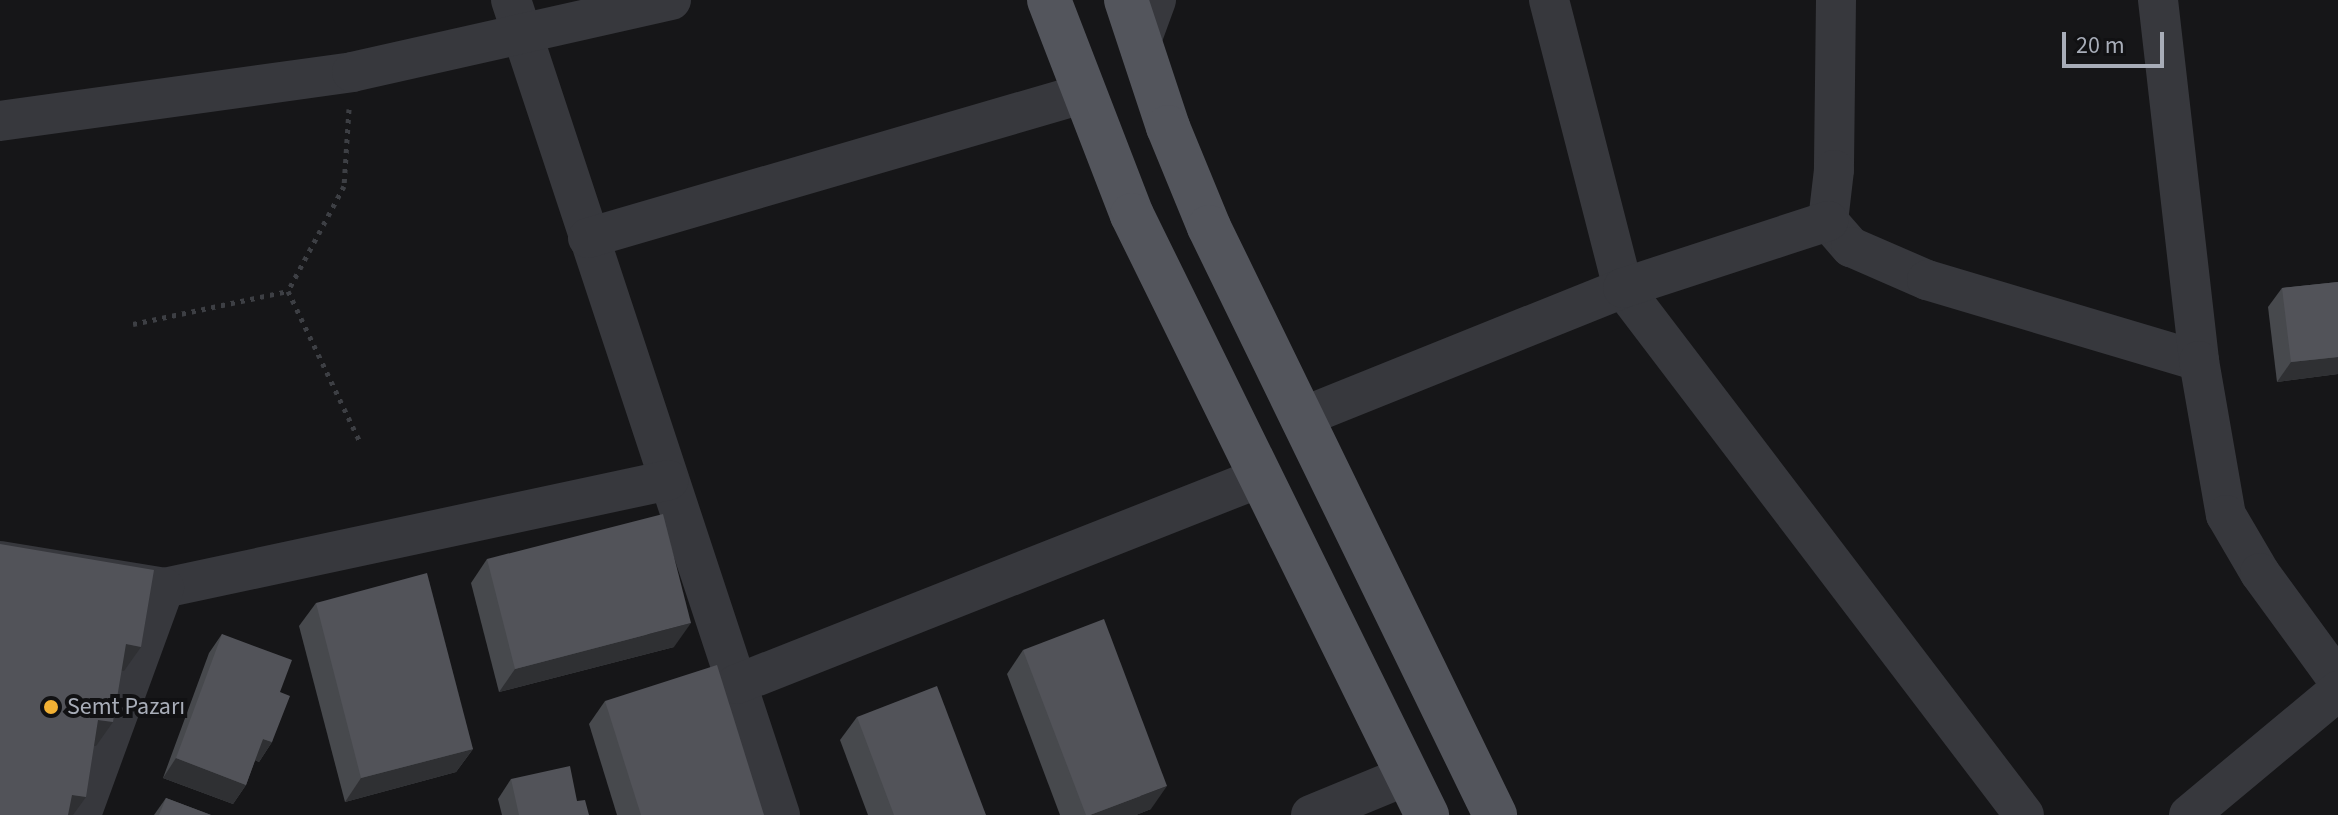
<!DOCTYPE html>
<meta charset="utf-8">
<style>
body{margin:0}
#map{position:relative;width:2338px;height:815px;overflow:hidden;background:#161618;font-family:"Source Sans 3",sans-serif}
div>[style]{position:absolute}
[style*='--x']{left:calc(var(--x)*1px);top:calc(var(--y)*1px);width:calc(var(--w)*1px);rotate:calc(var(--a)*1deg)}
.path>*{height:5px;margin-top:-2.5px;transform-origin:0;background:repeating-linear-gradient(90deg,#3d3f44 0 4px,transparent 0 10px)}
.minor>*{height:40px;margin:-20px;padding:0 20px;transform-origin:20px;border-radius:20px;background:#37383d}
.major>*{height:44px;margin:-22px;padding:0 22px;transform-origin:22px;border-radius:22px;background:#53555c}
.wall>*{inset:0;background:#47494d}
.shaded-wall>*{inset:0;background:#2f3033}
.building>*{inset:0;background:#525359}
.dots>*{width:22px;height:22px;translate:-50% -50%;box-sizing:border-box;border:4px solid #111113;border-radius:50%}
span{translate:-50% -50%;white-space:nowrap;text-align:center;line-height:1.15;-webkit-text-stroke:8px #111113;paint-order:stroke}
.poi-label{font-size:24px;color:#a8adb8}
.left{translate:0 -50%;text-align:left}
.scale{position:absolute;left:2062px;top:32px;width:102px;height:36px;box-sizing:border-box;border:4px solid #a8adb8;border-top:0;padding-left:10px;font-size:24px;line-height:28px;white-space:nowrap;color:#a8adb8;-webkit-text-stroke:6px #111113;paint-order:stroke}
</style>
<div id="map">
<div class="path">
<i style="--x:349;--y:109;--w:77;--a:93.7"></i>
<i style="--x:344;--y:186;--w:119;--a:118.1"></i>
<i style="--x:288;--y:291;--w:167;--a:64.5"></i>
<i style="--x:133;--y:324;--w:158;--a:-12"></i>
</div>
<div class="minor">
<i style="--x:511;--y:0;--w:858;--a:71.73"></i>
<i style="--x:1549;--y:0;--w:297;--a:75.6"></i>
<i style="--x:1623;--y:288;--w:662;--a:52.73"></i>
<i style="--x:1836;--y:0;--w:170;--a:90.7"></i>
<i style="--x:1834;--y:170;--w:51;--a:96.7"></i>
<i style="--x:1828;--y:221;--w:35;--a:49"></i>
<i style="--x:1851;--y:247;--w:83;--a:23.5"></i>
<i style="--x:1927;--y:280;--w:284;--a:16.6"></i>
<i style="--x:2158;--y:0;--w:363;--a:83.5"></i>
<i style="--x:2199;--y:361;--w:156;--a:80.1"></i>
<i style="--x:2226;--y:515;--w:67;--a:59.6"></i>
<i style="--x:2260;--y:573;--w:132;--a:53.9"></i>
<i style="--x:1140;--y:44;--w:47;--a:-70"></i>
<i style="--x:0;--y:121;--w:355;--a:-7.9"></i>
<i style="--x:352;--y:72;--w:327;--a:-12.7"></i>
<i style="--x:588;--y:238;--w:515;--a:-16.25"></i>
<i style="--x:1300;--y:418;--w:348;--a:-21.9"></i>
<i style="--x:1623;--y:288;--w:216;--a:-18.1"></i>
<i style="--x:0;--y:561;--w:166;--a:9.3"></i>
<i style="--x:164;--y:588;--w:516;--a:-12.07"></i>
<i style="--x:737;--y:684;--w:561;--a:-21.54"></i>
<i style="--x:81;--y:815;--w:242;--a:-69.9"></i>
<i style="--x:1311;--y:815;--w:105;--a:-22.4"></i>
<i style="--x:2189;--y:815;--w:194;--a:-39.8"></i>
</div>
<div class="major">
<i style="--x:1049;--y:0;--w:230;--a:68.9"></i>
<i style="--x:1132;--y:215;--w:669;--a:63.82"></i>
<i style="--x:1126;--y:0;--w:134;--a:71.7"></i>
<i style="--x:1168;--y:127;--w:108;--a:67.7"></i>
<i style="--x:1209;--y:227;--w:654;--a:64.06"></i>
</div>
<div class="wall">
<i style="clip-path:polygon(2338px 282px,2338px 374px,2277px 382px,2268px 307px,2282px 288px)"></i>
<i style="clip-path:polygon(487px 559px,674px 647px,499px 692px,471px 583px)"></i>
<i style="clip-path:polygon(316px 603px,473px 749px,456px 772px,345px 802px,299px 626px)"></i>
<i style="clip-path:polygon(222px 634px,280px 692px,272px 742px,259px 762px,255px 760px,246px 785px,233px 804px,163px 778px,209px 653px)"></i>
<i style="clip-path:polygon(1023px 650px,1151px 809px,1136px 815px,1060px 815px,1007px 674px)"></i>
<i style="clip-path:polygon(605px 701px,764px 815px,617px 815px,589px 724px)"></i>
<i style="clip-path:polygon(857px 717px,986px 815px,868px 815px,840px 740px)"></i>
<i style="clip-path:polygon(511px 779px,577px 801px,589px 815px,502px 815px,498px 799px)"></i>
<i style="clip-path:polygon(166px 798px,211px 815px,154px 815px)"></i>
</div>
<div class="shaded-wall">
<i style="clip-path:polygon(2338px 357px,2338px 374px,2277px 382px,2291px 362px)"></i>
<i style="clip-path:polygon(691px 623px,674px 647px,499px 692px,515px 669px)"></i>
<i style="clip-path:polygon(126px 644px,141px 647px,124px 671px,110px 668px)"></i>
<i style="clip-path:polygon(98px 720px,113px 722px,96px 746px,82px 744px)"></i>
<i style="clip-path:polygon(263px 739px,272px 742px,259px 762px,250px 758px)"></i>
<i style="clip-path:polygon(473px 749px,456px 772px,345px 802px,361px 778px)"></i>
<i style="clip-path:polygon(176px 758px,246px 785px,233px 804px,163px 778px)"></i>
<i style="clip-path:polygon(1167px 786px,1151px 809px,1136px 815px,1090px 815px)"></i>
<i style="clip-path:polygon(72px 795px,86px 797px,73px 815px,57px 815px)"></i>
</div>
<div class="building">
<i style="clip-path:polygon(2338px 282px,2338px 357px,2291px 362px,2282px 288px)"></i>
<i style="clip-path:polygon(663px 514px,691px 623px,515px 669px,487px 559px)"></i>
<i style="clip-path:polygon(0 544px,154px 570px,141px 647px,126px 644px,113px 722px,98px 720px,86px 797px,72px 795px,68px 815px,0 815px)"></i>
<i style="clip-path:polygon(427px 573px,473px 749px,361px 778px,316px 603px)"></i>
<i style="clip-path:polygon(1104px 619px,1167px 786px,1090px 815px,1086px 815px,1023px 650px)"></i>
<i style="clip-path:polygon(222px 634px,292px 660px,280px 692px,290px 696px,272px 742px,263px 739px,246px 785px,176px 758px)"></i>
<i style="clip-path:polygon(717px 665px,764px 815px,641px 815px,605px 701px)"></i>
<i style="clip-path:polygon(937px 686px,986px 815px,894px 815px,857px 717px)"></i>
<i style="clip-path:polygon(570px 766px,577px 801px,585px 800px,589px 815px,519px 815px,511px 779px)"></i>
<i style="clip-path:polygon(166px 798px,211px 815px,159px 815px)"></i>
</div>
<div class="dots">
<i style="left:51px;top:707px;background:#f2b134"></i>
</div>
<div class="poi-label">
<span class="left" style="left:67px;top:707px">Semt Pazarı</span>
</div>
<div class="scale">20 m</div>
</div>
